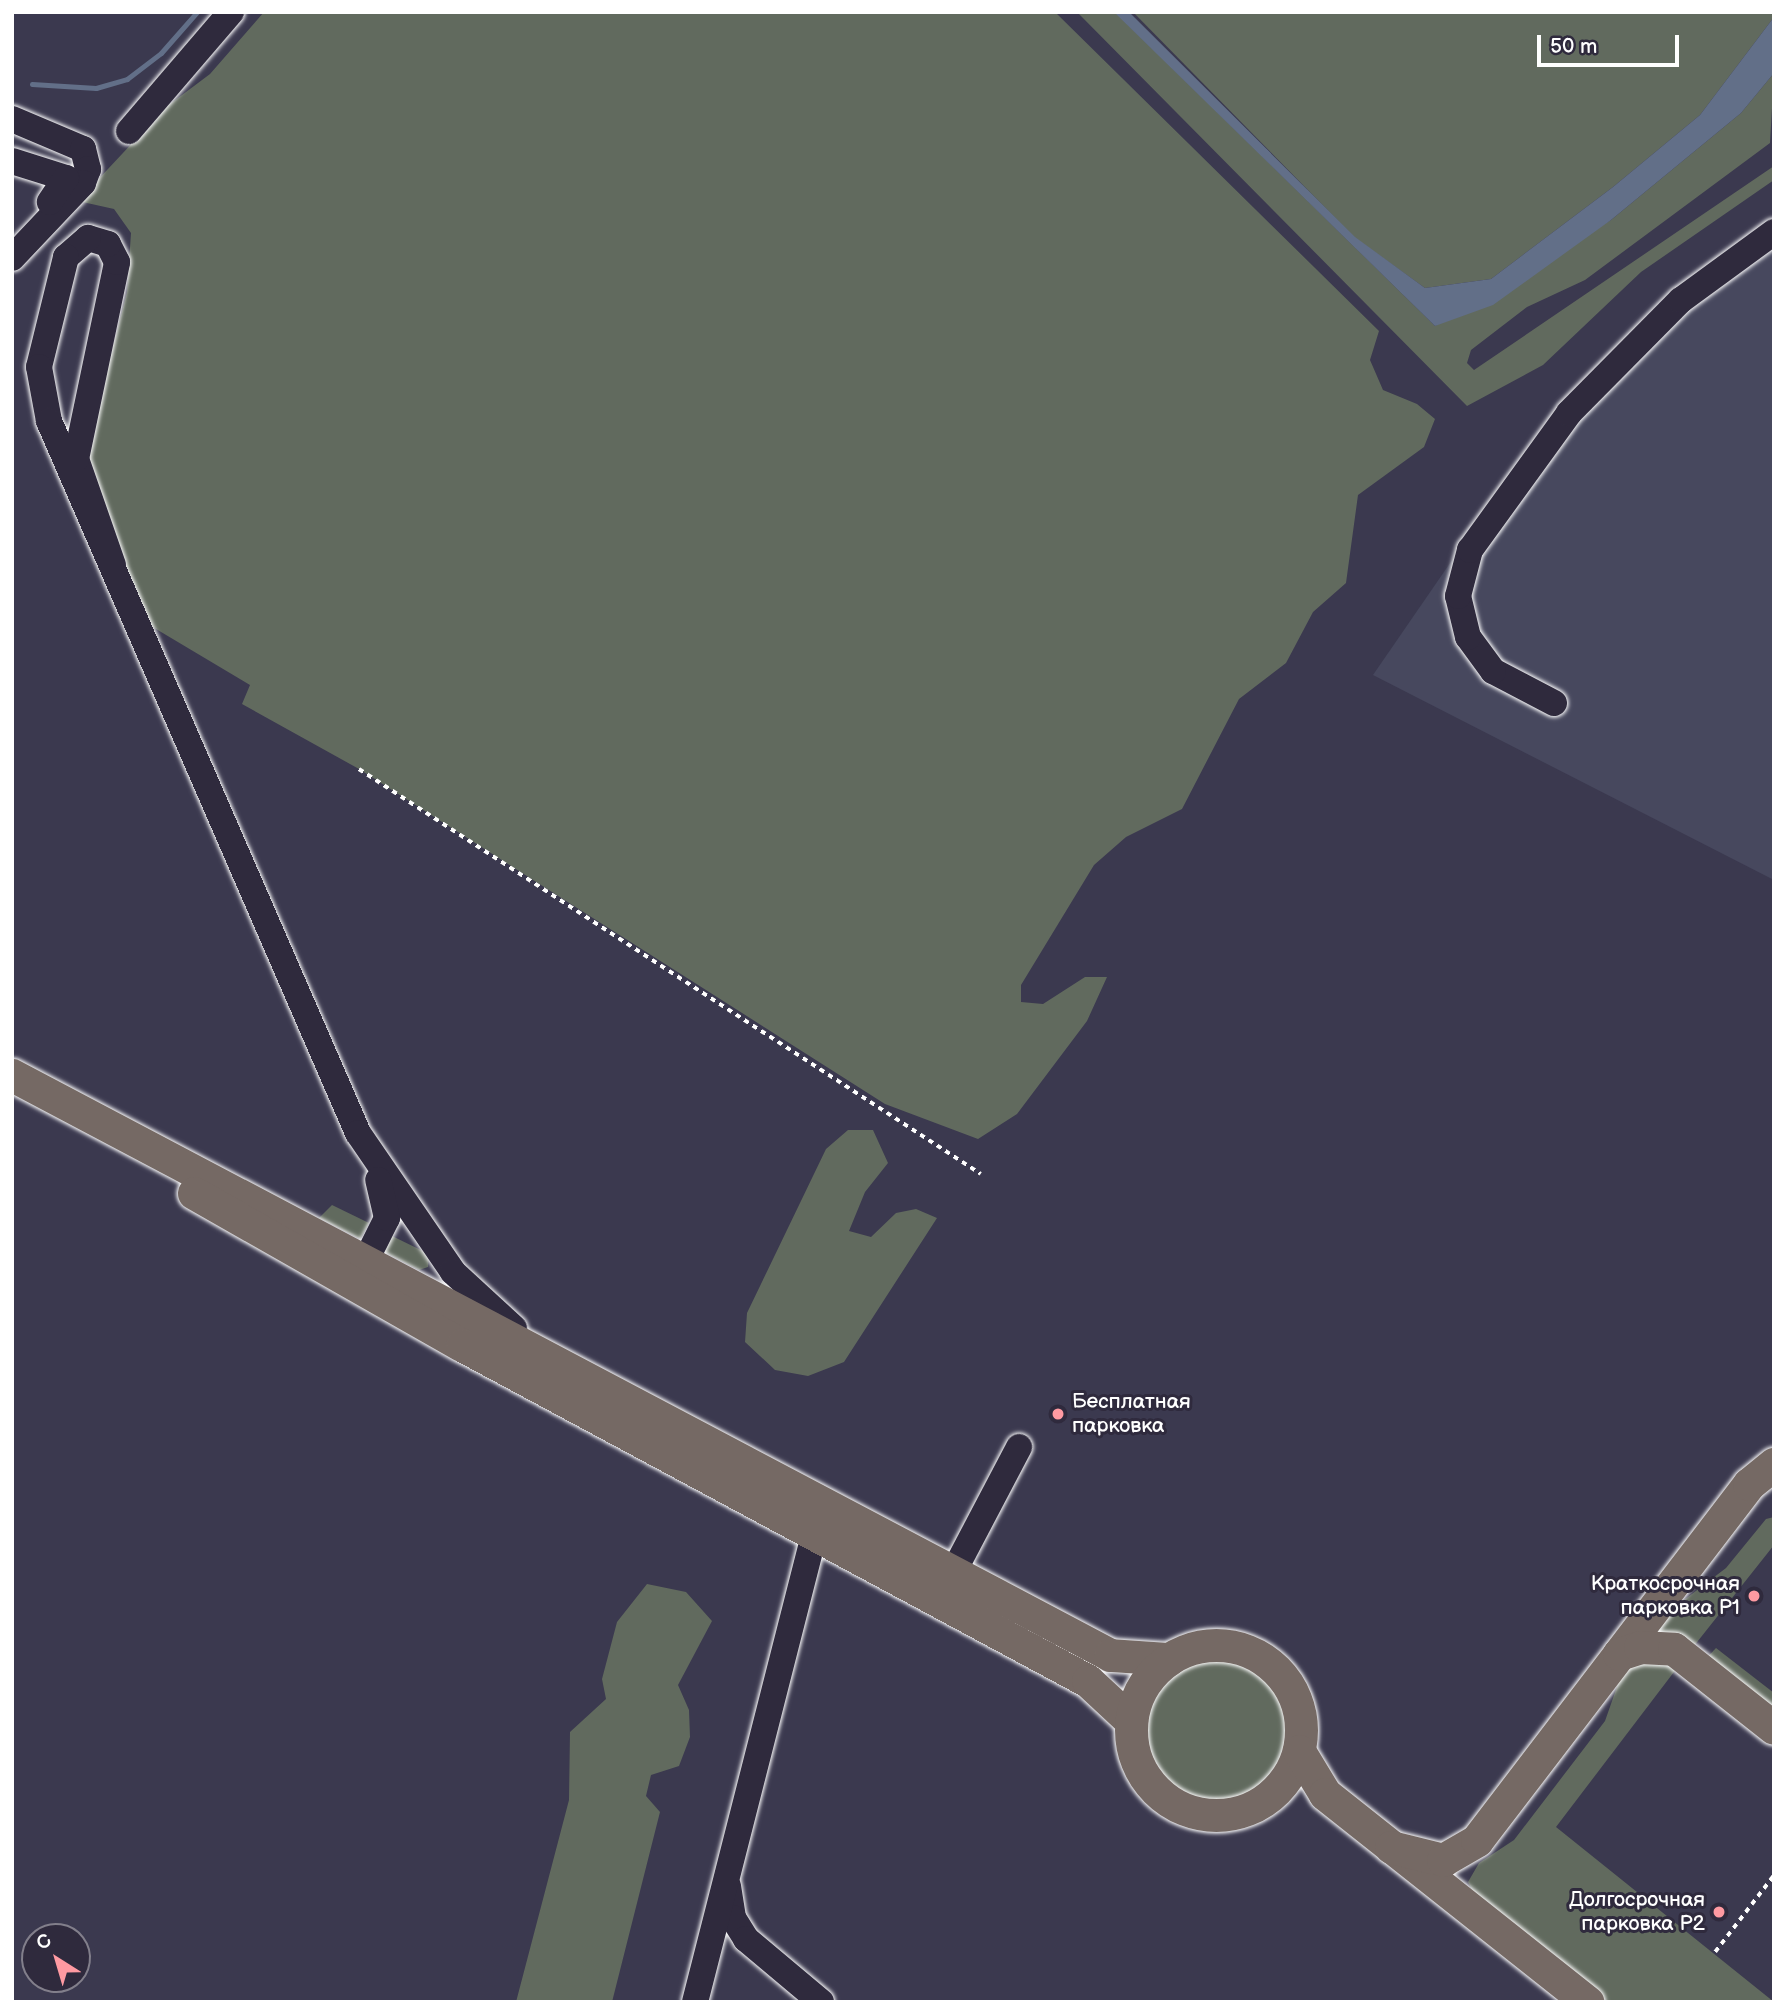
<!DOCTYPE html>
<meta charset="utf-8">
<style>
body{margin:0}
#map{position:relative;width:1786px;height:2014px;overflow:hidden;background:#3b394f;font-family:"Balsamiq Sans",sans-serif}
div>[style]{position:absolute}
[style*='--x']{left:calc(var(--x)*1px);top:calc(var(--y)*1px);width:calc(var(--w)*1px);rotate:calc(var(--a)*1deg)}
.built>*{inset:0;background:#47485e}
.green>*{inset:0;background:#616a5e}
.round{border-radius:50%}
.water>*{inset:0;background:#626f88}
.stream>*{height:5px;margin:-2.5px;padding:0 2.5px;transform-origin:2.5px;border-radius:2.5px;background:#626f88}
.path>*{height:3.5px;margin-top:-1.75px;transform-origin:0;background:repeating-linear-gradient(90deg,#fff 0 5px,transparent 0 10px)}
.roads{filter:drop-shadow(0 0 2px #fff) drop-shadow(0 0 2px #fff)}
.minor>*{height:26px;margin:-13px;padding:0 13px;transform-origin:13px;border-radius:13px;background:#2f2a3d}
.major>*{height:33px;margin:-16.5px;padding:0 16.5px;transform-origin:16.5px;border-radius:16.5px;background:#756964}
.major>.ring{margin:-16.5px;padding:0;box-sizing:content-box;background:none;border:33px solid #756964;border-radius:50%}
.dots>*{width:19px;height:19px;translate:-50% -50%;box-sizing:border-box;border:4px solid #2f2a3d;border-radius:50%}
span{translate:-50% -50%;white-space:nowrap;text-align:center;line-height:1.15;-webkit-text-stroke:6px #2f2a3d;paint-order:stroke}
.poi-label{font-size:21px;color:#fff}
.left{translate:0 -50%;text-align:left}
.right{translate:-100% -50%;text-align:right}
.frame{position:absolute;inset:0;border:14px solid #fff;pointer-events:none}
.north{position:absolute;left:21px;top:1923px;width:70px;height:70px;box-sizing:border-box;background:#2f2a3d;border:2px solid #827f8b;border-radius:50%;rotate:323deg;font-size:19px;font-weight:700;line-height:28px;text-align:center;color:#fff}
.north::after{content:'';display:block;margin:auto;width:24px;height:32px;background:#ff9aa2;clip-path:polygon(50% 0,100% 100%,50% 72%,0 100%)}
.scale{position:absolute;left:1537px;top:35px;width:142px;height:32px;box-sizing:border-box;border:4px solid #fff;border-top:0;padding-left:9px;font-size:21px;line-height:24px;white-space:nowrap;color:#fff;-webkit-text-stroke:5px #2f2a3d;paint-order:stroke}
</style>
<div id="map">
<div class="built">
<i style="clip-path:polygon(1774px 216px,1774px 880px,1373px 675px,1559px 405px,1673px 290px)"></i>
</div>
<div class="green">
<i style="clip-path:polygon(264px 12px,1055px 12px,1379px 331px,1370px 360px,1383px 390px,1417px 404px,1435px 419px,1424px 447px,1358px 495px,1346px 583px,1313px 612px,1286px 663px,1239px 699px,1182px 809px,1126px 837px,1094px 865px,1021px 985px,1021px 1002px,1043px 1004px,1085px 977px,1107px 977px,1087px 1021px,1017px 1114px,978px 1139px,885px 1104px,359px 769px,242px 704px,250px 685px,151px 626px,83px 463px,127px 292px,131px 233px,114px 209px,78px 201px,166px 107px,210px 74px)"></i>
<i style="clip-path:polygon(1077px 12px,1115px 12px,1435px 326px,1611px 220px,1741px 113px,1774px 73px,1770px 143px,1585px 280px,1527px 307px,1471px 350px,1467px 363px,1474px 370px,1774px 166px,1774px 180px,1641px 272px,1543px 365px,1467px 406px)"></i>
<i style="clip-path:polygon(1133px 12px,1774px 12px,1774px 17px,1700px 115px,1613px 187px,1491px 279px,1425px 288px,1355px 238px)"></i>
<i style="clip-path:polygon(848px 1130px,873px 1130px,888px 1163px,865px 1192px,849px 1231px,871px 1237px,896px 1213px,916px 1209px,937px 1218px,844px 1362px,808px 1376px,775px 1370px,745px 1342px,747px 1313px,826px 1149px)"></i>
<i style="clip-path:polygon(332px 1205px,369px 1223px,360px 1239px,319px 1218px)"></i>
<i style="clip-path:polygon(392px 1236px,429px 1254px,428px 1267px,419px 1270px,384px 1252px)"></i>
<i style="clip-path:polygon(1774px 1517px,1774px 1545px,1690px 1651px,1654px 1635px,1654px 1623px,1726px 1568px,1766px 1519px)"></i>
<i style="clip-path:polygon(647px 1584px,686px 1592px,712px 1621px,678px 1685px,689px 1710px,690px 1737px,679px 1766px,651px 1775px,646px 1796px,660px 1812px,612px 2002px,516px 2002px,569px 1800px,570px 1732px,606px 1699px,602px 1679px,617px 1622px)"></i>
<i style="clip-path:polygon(1716px 1648px,1774px 1693px,1774px 1718px,1703px 1662px)"></i>
<i style="clip-path:polygon(1640px 1654px,1680px 1664px,1556px 1827px,1774px 2002px,1608px 2002px,1477px 1899px,1468px 1882px,1479px 1863px,1514px 1840px,1605px 1721px,1625px 1664px)"></i>
<i class="round" style="left:1146px;top:1660px;width:140px;height:140px"></i>
</div>
<div class="water">
<i style="clip-path:polygon(1114px 12px,1129px 12px,1355px 237px,1425px 288px,1491px 279px,1613px 187px,1700px 115px,1774px 17px,1774px 73px,1741px 113px,1611px 220px,1493px 305px,1435px 326px)"></i>
</div>
<div class="stream">
<i style="--x:32;--y:84;--w:64;--a:3.6"></i>
<i style="--x:96;--y:88;--w:32;--a:-16"></i>
<i style="--x:127;--y:79;--w:43;--a:-37.4"></i>
<i style="--x:161;--y:53;--w:55;--a:-48.7"></i>
</div>
<div class="path">
<i style="--x:359;--y:769;--w:742;--a:33.07"></i>
<i style="--x:1715;--y:1952;--w:97;--a:-52.5"></i>
</div>
<div class="roads">
<div class="minor">
<i style="--x:12;--y:119;--w:77;--a:22.9"></i>
<i style="--x:83;--y:149;--w:21;--a:76"></i>
<i style="--x:88;--y:169;--w:15;--a:110"></i>
<i style="--x:83;--y:183;--w:103;--a:133.4"></i>
<i style="--x:129;--y:131;--w:157;--a:-49.4"></i>
<i style="--x:12;--y:161;--w:57;--a:17.5"></i>
<i style="--x:66;--y:178;--w:29;--a:124"></i>
<i style="--x:113;--y:565;--w:112;--a:-109.2"></i>
<i style="--x:76;--y:459;--w:201;--a:-78.2"></i>
<i style="--x:117;--y:262;--w:20;--a:-117"></i>
<i style="--x:108;--y:244;--w:21;--a:-163"></i>
<i style="--x:88;--y:238;--w:29;--a:139"></i>
<i style="--x:66;--y:257;--w:113;--a:103.8"></i>
<i style="--x:39;--y:367;--w:55;--a:79.5"></i>
<i style="--x:49;--y:421;--w:776;--a:66.54"></i>
<i style="--x:358;--y:1133;--w:168;--a:55.6"></i>
<i style="--x:453;--y:1272;--w:83;--a:42.6"></i>
<i style="--x:1554;--y:703;--w:69;--a:-152.3"></i>
<i style="--x:1493;--y:671;--w:42;--a:-126.3"></i>
<i style="--x:1468;--y:637;--w:42;--a:-103.7"></i>
<i style="--x:1458;--y:596;--w:48;--a:-75.4"></i>
<i style="--x:1470;--y:550;--w:169;--a:-54.1"></i>
<i style="--x:1569;--y:413;--w:159;--a:-45.3"></i>
<i style="--x:1681;--y:300;--w:115;--a:-36.2"></i>
<i style="--x:367;--y:1258;--w:45;--a:-63.4"></i>
<i style="--x:387;--y:1218;--w:39;--a:-103"></i>
<i style="--x:954;--y:1571;--w:140;--a:-62.3"></i>
<i style="--x:728;--y:1886;--w:32;--a:81"></i>
<i style="--x:733;--y:1918;--w:25;--a:58"></i>
<i style="--x:746;--y:1939;--w:98;--a:40"></i>
<i style="--x:695;--y:2002;--w:483;--a:-75.7"></i>
</div>
<div class="major">
<i style="--x:12;--y:1075;--w:1242;--a:27.84"></i>
<i style="--x:1110;--y:1655;--w:59;--a:3.9"></i>
<i style="--x:194;--y:1193;--w:308;--a:29.6"></i>
<i style="--x:462;--y:1345;--w:710;--a:28.22"></i>
<i style="--x:1088;--y:1681;--w:59;--a:42.9"></i>
<i class="ring" style="left:1131px;top:1645px;width:137px;height:137px"></i>
<i style="--x:1619;--y:1654;--w:214;--a:-52.6"></i>
<i style="--x:1749;--y:1484;--w:32;--a:-39"></i>
<i style="--x:1299;--y:1751;--w:50;--a:58.8"></i>
<i style="--x:1325;--y:1794;--w:335;--a:38.4"></i>
<i style="--x:1391;--y:1847;--w:54;--a:14"></i>
<i style="--x:1443;--y:1860;--w:39;--a:-30"></i>
<i style="--x:1477;--y:1840;--w:234;--a:-52.6"></i>
<i style="--x:1619;--y:1654;--w:22;--a:-18"></i>
<i style="--x:1640;--y:1647;--w:34;--a:3"></i>
<i style="--x:1674;--y:1649;--w:127;--a:38.3"></i>
</div>
</div>
<div class="dots">
<i style="left:1058px;top:1414px;background:#ff9aa2"></i>
<i style="left:1754px;top:1596px;background:#ff9aa2"></i>
<i style="left:1719px;top:1912px;background:#ff9aa2"></i>
</div>
<div class="poi-label">
<span class="left" style="left:1072px;top:1414px">Бесплатная<br>парковка</span>
<span class="right" style="left:1740px;top:1596px">Краткосрочная<br>парковка P1</span>
<span class="right" style="left:1705px;top:1912px">Долгосрочная<br>парковка P2</span>
</div>
<div class="frame"></div>
<div class="north">С</div>
<div class="scale">50 m</div>
</div>
